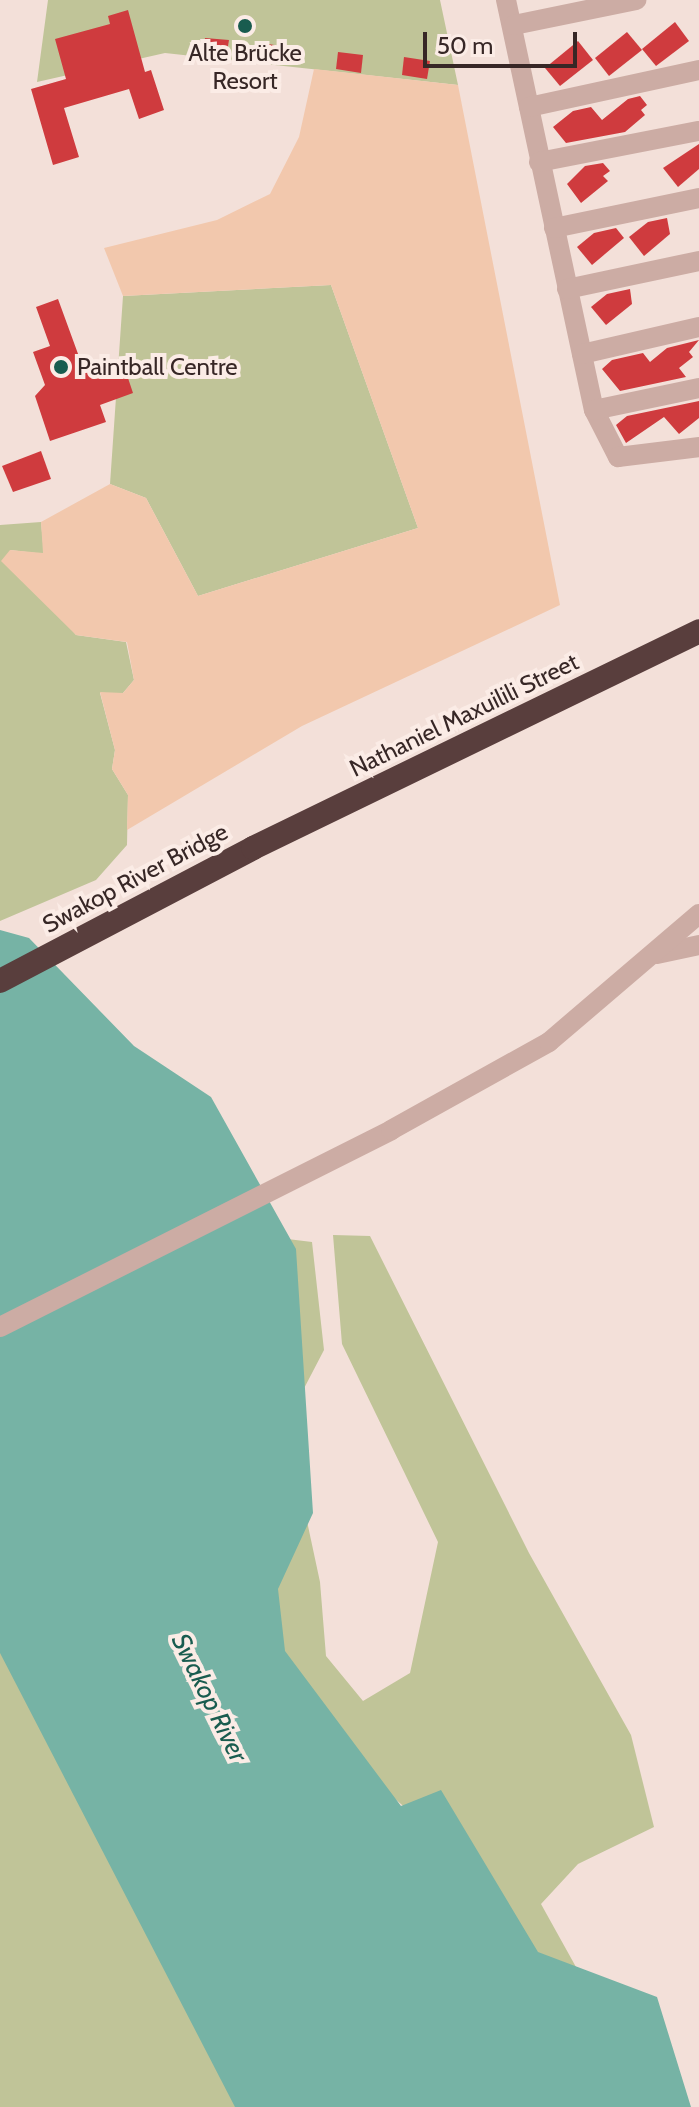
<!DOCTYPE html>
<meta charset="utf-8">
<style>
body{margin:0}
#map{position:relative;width:699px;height:2107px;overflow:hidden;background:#f3e0d9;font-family:Cabin,sans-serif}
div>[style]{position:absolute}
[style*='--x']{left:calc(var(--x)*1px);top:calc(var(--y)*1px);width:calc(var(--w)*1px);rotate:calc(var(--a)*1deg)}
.green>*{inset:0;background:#c0c498}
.sand>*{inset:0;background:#f2c8ad}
.water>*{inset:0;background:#76b3a5}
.building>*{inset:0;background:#cf3b3e}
.minor>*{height:20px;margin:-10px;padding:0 10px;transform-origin:10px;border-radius:10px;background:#ccaca4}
.highway>*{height:24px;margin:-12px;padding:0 12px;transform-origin:12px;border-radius:12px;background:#593e3d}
.dots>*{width:22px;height:22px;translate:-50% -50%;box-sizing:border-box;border:4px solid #fbece6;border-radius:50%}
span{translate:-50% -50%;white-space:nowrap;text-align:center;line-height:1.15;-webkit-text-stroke:8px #fbece6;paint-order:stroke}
.poi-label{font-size:24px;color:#372726}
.left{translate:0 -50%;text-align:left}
.street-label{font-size:24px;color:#372726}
.water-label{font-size:26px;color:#195c4f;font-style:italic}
.scale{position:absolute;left:423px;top:32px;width:154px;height:36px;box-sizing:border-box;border:4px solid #372726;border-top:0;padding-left:10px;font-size:24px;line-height:28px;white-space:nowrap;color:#372726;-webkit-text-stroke:6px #fbece6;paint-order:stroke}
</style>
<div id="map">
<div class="green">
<i style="clip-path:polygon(48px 0,440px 0,458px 85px,165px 53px,37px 82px)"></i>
<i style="clip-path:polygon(331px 285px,418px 528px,198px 596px,146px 498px,110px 484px,123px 296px)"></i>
<i style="clip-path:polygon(41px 522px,44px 554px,10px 550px,76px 635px,126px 642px,134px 680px,123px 693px,100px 693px,115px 750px,112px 769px,128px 795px,127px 845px,96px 880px,0 921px,0 525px)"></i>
<i style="clip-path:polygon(0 1037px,255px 1235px,312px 1242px,324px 1350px,286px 1423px,320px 1582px,326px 1656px,363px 1701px,410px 1673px,438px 1542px,342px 1344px,333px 1235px,370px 1236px,529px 1553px,631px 1735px,654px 1827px,578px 1864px,541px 1904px,626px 2057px,436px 1835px,297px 1712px,253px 2107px,0 2107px)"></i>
</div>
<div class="sand">
<i style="clip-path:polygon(314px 69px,458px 85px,560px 605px,302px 726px,127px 830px,128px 795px,112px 769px,115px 750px,100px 692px,123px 693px,134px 680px,127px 642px,76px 635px,1px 561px,10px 550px,43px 553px,41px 522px,110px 484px,146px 498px,198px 596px,418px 528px,331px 285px,123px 296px,104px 248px,217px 220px,270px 194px,299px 137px)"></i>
</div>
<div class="water">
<i style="clip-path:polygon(0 930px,29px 938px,134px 1046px,211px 1097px,296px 1249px,313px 1513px,278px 1589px,285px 1651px,401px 1806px,441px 1790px,538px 1952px,657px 1997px,691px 2107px,235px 2107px,0 1653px)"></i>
</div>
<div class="building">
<i style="clip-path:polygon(128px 10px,145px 72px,151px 70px,164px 110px,139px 119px,129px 89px,64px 108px,79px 157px,53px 165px,31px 89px,66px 79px,55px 39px,110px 24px,108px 16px)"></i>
<i style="clip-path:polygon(675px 22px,689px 41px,656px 66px,642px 49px)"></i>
<i style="clip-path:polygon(627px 32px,642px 50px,609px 76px,595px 58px)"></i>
<i style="clip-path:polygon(205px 38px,229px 40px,226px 58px,203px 55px)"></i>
<i style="clip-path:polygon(578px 41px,593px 60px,560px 86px,545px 68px)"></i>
<i style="clip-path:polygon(268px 44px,293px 48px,291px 65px,266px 62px)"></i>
<i style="clip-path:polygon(338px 52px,363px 55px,361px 73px,336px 69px)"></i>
<i style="clip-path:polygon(404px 57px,430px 61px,427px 79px,402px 75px)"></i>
<i style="clip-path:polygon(640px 96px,647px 105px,641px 110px,645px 115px,625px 132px,566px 143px,553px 127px,573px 111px,591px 107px,602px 120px,628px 99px)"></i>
<i style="clip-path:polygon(699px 144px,699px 169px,678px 187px,663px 168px)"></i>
<i style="clip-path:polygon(603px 163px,610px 171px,603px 176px,608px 181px,581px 203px,567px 184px,585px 166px)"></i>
<i style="clip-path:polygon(667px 218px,670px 234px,644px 256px,629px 237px,648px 222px)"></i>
<i style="clip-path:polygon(616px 228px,624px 238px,592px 265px,577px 247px,594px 233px)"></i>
<i style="clip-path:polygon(630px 289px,632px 304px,606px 325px,591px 307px,607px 294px)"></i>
<i style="clip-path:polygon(58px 299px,85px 373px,122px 360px,133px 393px,100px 405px,106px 422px,50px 441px,35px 396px,45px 385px,33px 352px,50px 346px,36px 307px)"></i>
<i style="clip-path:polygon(699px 340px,689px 352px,693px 357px,679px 368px,686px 377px,620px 391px,602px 369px,612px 360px,643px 353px,650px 362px,667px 348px)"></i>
<i style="clip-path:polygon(699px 401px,699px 418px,679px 434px,664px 417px,626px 443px,616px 425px,627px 416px)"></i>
<i style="clip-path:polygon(41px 451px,51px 479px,13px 492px,2px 466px)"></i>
</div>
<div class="minor">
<i style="--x:506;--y:0;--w:419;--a:77.9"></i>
<i style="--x:594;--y:410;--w:53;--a:62.9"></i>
<i style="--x:618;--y:457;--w:82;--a:-7"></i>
<i style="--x:514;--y:25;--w:125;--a:-11.6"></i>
<i style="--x:529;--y:107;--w:174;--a:-12.3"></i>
<i style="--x:539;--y:162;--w:163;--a:-11"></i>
<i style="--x:554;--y:228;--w:148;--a:-11.7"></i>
<i style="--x:567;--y:289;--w:135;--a:-12"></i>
<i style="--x:582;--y:354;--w:120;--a:-13"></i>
<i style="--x:594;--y:410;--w:107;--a:-11.8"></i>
<i style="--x:657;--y:954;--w:43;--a:-12.1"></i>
<i style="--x:0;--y:1327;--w:438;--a:-26.7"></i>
<i style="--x:391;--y:1130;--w:181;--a:-29.1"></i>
<i style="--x:549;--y:1042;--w:197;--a:-40.5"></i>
</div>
<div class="highway">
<i style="--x:0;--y:981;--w:286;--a:-27.7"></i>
<i style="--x:253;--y:848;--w:496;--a:-25.9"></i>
</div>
<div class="dots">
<i style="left:245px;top:26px;background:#195c4f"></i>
<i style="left:61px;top:367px;background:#195c4f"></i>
</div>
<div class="poi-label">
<span style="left:245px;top:67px">Alte Brücke<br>Resort</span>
<span class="left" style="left:77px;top:367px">Paintball Centre</span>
</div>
<div class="street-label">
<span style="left:464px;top:715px;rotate:-26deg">Nathaniel Maxuilili Street</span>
<span style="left:135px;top:878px;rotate:-28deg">Swakop River Bridge</span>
</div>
<div class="water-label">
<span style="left:209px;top:1698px;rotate:64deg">Swakop River</span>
</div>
<div class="scale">50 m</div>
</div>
